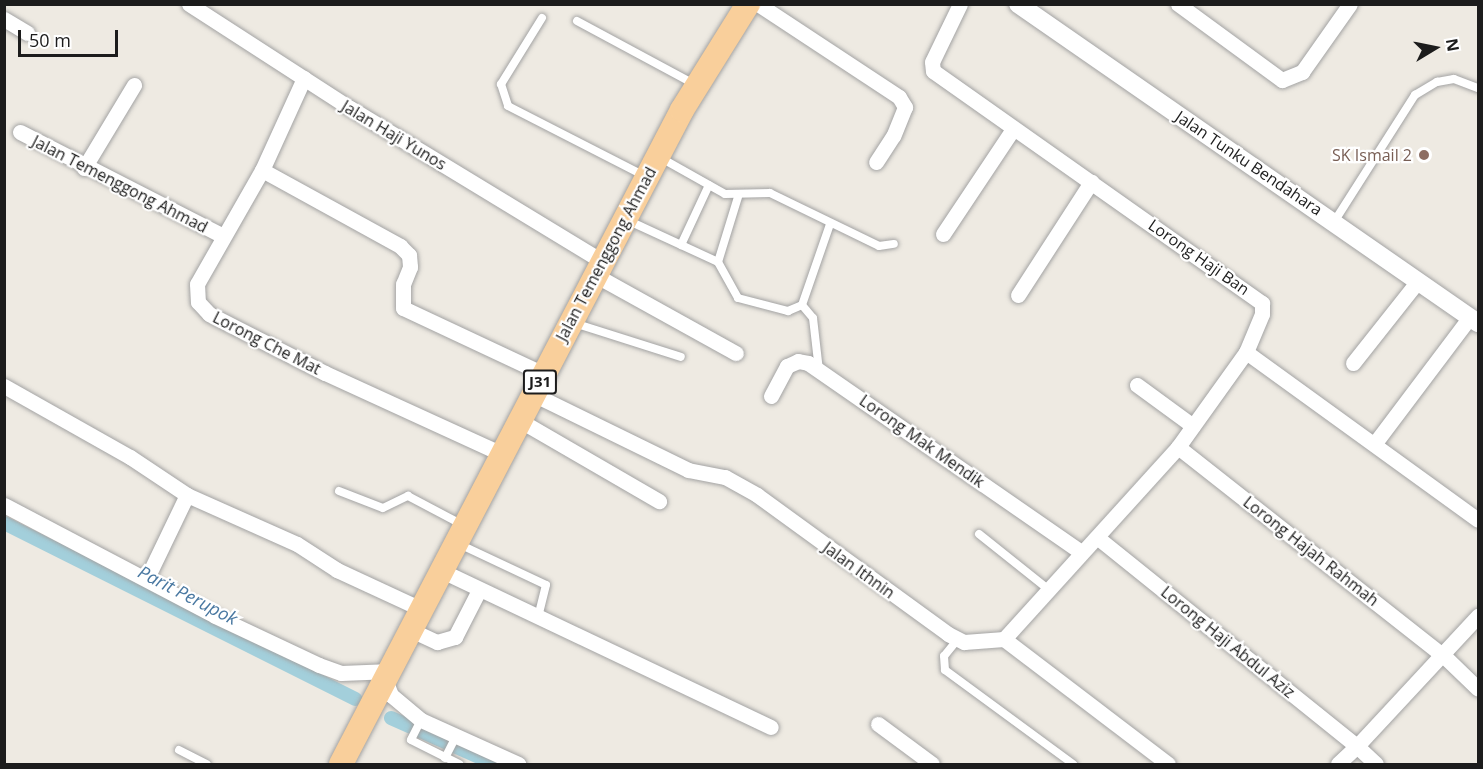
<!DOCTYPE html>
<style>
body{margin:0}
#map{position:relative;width:1483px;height:769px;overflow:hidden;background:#eeeae2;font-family:"Open Sans",sans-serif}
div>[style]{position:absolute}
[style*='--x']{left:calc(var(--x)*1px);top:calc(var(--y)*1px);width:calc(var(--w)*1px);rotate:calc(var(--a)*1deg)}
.canal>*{height:14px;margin:-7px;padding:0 7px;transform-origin:7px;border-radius:7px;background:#a3cfdb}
.roads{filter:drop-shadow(0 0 2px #a3a3a3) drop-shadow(0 0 2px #a3a3a3)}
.service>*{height:8px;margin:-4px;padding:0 4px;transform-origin:4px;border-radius:4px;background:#fff}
.minor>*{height:15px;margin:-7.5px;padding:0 7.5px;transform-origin:7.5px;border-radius:7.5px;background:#fff}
.tertiary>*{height:18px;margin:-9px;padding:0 9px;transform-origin:9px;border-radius:9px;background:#fff}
.primary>*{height:24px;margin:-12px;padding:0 12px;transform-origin:12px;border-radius:12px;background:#f9cf9b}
.dots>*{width:16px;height:16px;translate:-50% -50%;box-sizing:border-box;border:3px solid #fff;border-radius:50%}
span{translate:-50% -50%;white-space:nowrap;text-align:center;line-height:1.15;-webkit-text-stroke:4.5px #fff;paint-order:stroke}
.shield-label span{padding:2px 4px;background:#fff;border:2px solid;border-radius:4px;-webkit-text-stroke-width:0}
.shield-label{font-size:15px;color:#1c1c1c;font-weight:700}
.street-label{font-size:16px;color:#1c1c1c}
.education-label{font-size:16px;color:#785e54}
.right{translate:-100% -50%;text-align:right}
.water-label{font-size:18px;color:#4978a1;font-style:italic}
.frame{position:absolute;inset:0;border:6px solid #1c1c1c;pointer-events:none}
.north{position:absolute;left:1405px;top:18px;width:60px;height:60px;-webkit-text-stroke:4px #fff;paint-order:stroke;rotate:80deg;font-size:16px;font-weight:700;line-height:24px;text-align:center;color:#1c1c1c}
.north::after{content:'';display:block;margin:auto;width:21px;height:27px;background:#1c1c1c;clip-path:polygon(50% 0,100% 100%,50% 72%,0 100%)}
.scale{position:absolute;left:18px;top:30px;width:100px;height:27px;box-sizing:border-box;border:3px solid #1c1c1c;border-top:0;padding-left:8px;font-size:18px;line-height:21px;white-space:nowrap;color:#1c1c1c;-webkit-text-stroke:4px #fff;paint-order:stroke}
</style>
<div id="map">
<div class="canal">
<i style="--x:4;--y:523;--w:393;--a:26.6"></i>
<i style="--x:391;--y:718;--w:114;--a:23.9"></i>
</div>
<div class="roads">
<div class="service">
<i style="--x:542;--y:18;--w:78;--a:121.8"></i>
<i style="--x:501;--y:84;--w:23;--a:72"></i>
<i style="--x:508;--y:106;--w:152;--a:27.1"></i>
<i style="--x:577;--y:21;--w:133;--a:28.3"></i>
<i style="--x:661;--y:158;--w:73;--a:29.4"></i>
<i style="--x:725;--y:194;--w:45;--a:-1.3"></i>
<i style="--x:770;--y:193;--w:121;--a:25.9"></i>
<i style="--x:879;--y:246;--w:15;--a:-8"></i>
<i style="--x:738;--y:197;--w:68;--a:107.1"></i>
<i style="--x:718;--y:262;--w:41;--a:60.9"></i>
<i style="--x:738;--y:298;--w:52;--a:14.6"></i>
<i style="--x:788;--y:311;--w:15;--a:-23"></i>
<i style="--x:802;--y:305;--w:86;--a:-70.9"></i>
<i style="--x:627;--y:220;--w:100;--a:24.8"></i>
<i style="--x:1334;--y:222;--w:151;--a:-57.5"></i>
<i style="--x:1415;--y:95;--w:26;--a:-31"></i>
<i style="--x:1437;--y:82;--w:17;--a:-10"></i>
<i style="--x:1454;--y:79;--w:26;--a:21"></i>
<i style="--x:681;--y:245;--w:66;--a:-65"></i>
<i style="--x:802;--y:305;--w:17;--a:50"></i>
<i style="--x:813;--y:318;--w:53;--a:83.5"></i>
<i style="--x:574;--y:323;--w:112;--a:17.6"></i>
<i style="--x:339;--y:491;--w:47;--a:21.1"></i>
<i style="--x:383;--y:508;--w:28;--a:-26"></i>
<i style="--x:408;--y:496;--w:62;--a:27.8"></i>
<i style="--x:979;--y:534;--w:88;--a:38.6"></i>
<i style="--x:459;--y:544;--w:96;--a:25.2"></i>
<i style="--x:546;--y:585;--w:34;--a:104"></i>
<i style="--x:958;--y:639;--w:22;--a:129"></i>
<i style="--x:944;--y:656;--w:14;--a:86"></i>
<i style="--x:945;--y:670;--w:159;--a:36.3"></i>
<i style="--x:421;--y:720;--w:22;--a:117"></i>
<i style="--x:411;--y:740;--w:54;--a:26.6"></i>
<i style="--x:179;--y:750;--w:31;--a:27"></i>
<i style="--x:445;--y:758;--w:25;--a:-63"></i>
</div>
<div class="minor">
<i style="--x:189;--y:4;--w:192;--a:32.9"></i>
<i style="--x:350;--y:108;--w:295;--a:31.3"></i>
<i style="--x:758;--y:4;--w:169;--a:33.4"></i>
<i style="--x:899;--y:97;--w:12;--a:59"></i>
<i style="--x:905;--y:107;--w:31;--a:112"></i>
<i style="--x:893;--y:136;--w:31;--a:123"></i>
<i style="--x:960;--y:4;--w:64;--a:115.8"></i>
<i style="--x:932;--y:62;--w:9;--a:84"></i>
<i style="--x:933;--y:71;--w:403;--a:35.2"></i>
<i style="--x:1262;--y:303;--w:11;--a:90"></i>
<i style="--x:1262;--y:314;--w:41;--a:112.8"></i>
<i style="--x:1246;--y:352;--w:117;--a:125.6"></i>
<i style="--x:1178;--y:447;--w:259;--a:132.2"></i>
<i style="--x:1178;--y:4;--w:129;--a:36.2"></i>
<i style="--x:1282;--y:80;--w:22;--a:-22"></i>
<i style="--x:1302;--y:72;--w:83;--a:-54.8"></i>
<i style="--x:4;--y:19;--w:27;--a:31"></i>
<i style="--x:304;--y:78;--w:101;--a:114.5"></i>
<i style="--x:262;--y:170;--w:131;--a:119.7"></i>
<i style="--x:197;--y:284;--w:18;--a:87"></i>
<i style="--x:198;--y:302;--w:16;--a:47"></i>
<i style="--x:209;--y:314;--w:130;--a:27"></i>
<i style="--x:325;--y:373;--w:195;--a:24.6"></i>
<i style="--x:20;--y:132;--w:226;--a:27.1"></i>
<i style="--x:84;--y:168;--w:97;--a:-58.9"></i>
<i style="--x:262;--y:170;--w:158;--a:28.8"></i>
<i style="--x:400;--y:246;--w:13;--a:45"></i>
<i style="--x:409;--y:255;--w:12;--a:85"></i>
<i style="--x:410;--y:267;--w:18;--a:112"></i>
<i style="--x:403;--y:284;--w:24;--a:90"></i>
<i style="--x:403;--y:308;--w:156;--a:25.1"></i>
<i style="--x:943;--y:234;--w:126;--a:-56.3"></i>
<i style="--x:595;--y:275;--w:161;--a:29"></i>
<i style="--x:1018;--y:295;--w:135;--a:-57.1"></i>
<i style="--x:1246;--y:352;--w:286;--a:35.9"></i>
<i style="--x:1353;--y:363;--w:105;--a:-51.6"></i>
<i style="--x:1137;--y:385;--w:69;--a:36.2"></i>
<i style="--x:4;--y:386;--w:145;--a:29.4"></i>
<i style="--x:130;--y:457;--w:69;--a:33.7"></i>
<i style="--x:187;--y:495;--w:120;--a:24"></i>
<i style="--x:297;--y:544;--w:48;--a:33"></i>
<i style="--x:337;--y:570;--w:93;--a:24.9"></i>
<i style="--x:533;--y:394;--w:173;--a:26.1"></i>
<i style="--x:688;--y:470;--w:38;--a:11"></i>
<i style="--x:725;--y:477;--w:37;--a:29"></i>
<i style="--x:757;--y:495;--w:236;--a:36"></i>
<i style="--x:948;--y:634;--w:18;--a:27"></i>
<i style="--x:964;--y:642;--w:40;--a:-4.3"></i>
<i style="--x:1004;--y:639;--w:206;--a:37.3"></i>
<i style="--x:771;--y:396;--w:34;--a:-62"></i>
<i style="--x:787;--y:366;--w:12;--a:-24"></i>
<i style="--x:798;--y:361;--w:10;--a:11"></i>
<i style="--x:808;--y:363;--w:332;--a:34.7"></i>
<i style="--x:519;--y:420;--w:162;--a:30.1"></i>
<i style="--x:1375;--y:443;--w:158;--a:-53"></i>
<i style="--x:1178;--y:447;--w:338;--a:38.2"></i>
<i style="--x:1444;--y:656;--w:47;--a:44.1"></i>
<i style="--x:4;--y:505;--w:238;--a:27.7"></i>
<i style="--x:215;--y:616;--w:115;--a:25.2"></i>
<i style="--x:319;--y:665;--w:23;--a:20"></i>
<i style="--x:341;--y:673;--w:50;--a:-2.3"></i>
<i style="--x:1098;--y:538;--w:332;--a:38.8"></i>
<i style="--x:1357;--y:746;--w:26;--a:137"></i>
<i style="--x:440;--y:570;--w:366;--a:25.4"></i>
<i style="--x:147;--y:578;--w:92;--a:-64.3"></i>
<i style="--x:411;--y:630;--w:29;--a:25"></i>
<i style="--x:437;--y:642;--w:19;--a:-16"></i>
<i style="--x:455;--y:637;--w:53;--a:-62.9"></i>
<i style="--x:386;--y:682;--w:14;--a:69"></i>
<i style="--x:391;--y:695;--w:39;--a:40"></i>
<i style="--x:421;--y:720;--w:107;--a:24.4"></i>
<i style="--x:878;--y:724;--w:67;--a:36.5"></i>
<i style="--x:1376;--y:764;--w:26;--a:-137"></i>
<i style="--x:1357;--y:746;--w:178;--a:-47.1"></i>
</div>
<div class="tertiary">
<i style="--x:1018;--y:4;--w:560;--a:34.74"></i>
</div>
<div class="primary">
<i style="--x:341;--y:764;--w:738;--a:-62.46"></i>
<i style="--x:682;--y:110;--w:125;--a:-58.1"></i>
</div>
</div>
<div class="dots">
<i style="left:1424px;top:155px;background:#8d6e63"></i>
</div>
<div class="shield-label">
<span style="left:540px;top:382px">J31</span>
</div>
<div class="street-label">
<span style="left:394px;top:135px;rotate:31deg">Jalan Haji Yunos</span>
<span style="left:1249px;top:163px;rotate:34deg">Jalan Tunku Bendahara</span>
<span style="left:120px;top:184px;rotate:27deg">Jalan Temenggong Ahmad</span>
<span style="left:606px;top:254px;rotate:-62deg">Jalan Temenggong Ahmad</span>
<span style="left:1199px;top:257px;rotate:35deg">Lorong Haji Ban</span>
<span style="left:267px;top:343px;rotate:27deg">Lorong Che Mat</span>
<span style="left:922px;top:441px;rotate:35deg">Lorong Mak Mendik</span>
<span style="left:1311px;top:551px;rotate:38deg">Lorong Hajah Rahmah</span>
<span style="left:859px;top:570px;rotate:36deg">Jalan Ithnin</span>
<span style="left:1228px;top:642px;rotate:39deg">Lorong Haji Abdul Aziz</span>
</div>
<div class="education-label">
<span class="right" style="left:1412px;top:155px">SK Ismail 2</span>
</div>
<div class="water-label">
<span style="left:188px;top:595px;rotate:27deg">Parit Perupok</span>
</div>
<div class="frame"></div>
<div class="north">N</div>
<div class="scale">50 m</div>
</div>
